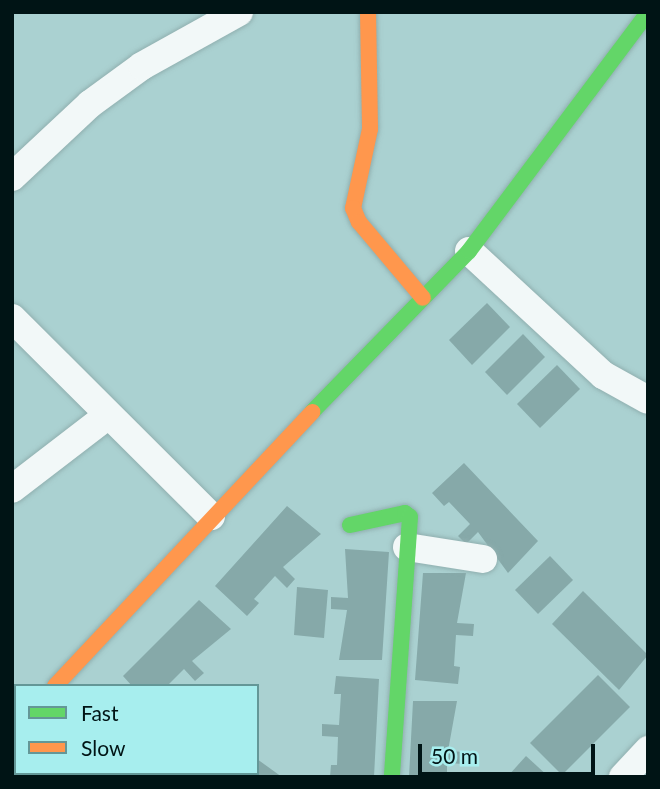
<!DOCTYPE html>
<style>
body{margin:0}
#map{position:relative;width:660px;height:789px;overflow:hidden;background:#aad1d1;font-family:Lato,sans-serif}
div>[style]{position:absolute}
[style*='--x']{left:calc(var(--x)*1px);top:calc(var(--y)*1px);width:calc(var(--w)*1px);rotate:calc(var(--a)*1deg)}
.building>*{inset:0;background:#86a9a9}
.roads{filter:drop-shadow(0 0 2px #90afaf) drop-shadow(0 0 2px #90afaf)}
.street>*{height:28px;margin:-14px;padding:0 14px;transform-origin:14px;border-radius:14px;background:#f2f8f8}
.fast>*{height:16px;margin:-8px;padding:0 8px;transform-origin:8px;border-radius:8px;background:#63d668}
.slow>*{height:16px;margin:-8px;padding:0 8px;transform-origin:8px;border-radius:8px;background:#ff974d}
span{translate:-50% -50%;white-space:nowrap;text-align:center;line-height:1.15;-webkit-text-stroke:5px #a7eeee;paint-order:stroke}
.frame{position:absolute;inset:0;border:14px solid #001415;pointer-events:none}
.legend{position:absolute;left:14px;top:684px;width:245px;height:91px;box-sizing:border-box;background:#a7eeee;border:2px solid #649797;margin:0;padding:9px 12px;list-style:none;font-size:21px;color:#001415}
.legend li{display:flex;align-items:center;gap:14px;height:35px}
.legend b{width:35px;border:2px solid #649797}
.scale{position:absolute;left:418px;top:744px;width:177px;height:32px;box-sizing:border-box;border:4px solid #001415;border-top:0;padding-left:9px;font-size:21px;line-height:24px;white-space:nowrap;color:#001415;-webkit-text-stroke:5px #a7eeee;paint-order:stroke}
</style>
<div id="map">
<div class="building">
<i style="clip-path:polygon(487px 303px,510px 327px,472px 365px,449px 340px)"></i>
<i style="clip-path:polygon(523px 334px,545px 357px,507px 395px,485px 372px)"></i>
<i style="clip-path:polygon(557px 365px,580px 389px,540px 428px,517px 404px)"></i>
<i style="clip-path:polygon(464px 463px,538px 541px,508px 573px,478px 532px,466px 544px,458px 536px,470px 524px,449px 502px,444px 506px,432px 493px)"></i>
<i style="clip-path:polygon(287px 506px,321px 534px,283px 567px,295px 579px,287px 588px,275px 576px,254px 599px,259px 603px,247px 616px,215px 586px)"></i>
<i style="clip-path:polygon(345px 549px,389px 552px,382px 660px,339px 660px,347px 610px,331px 609px,331px 597px,348px 598px)"></i>
<i style="clip-path:polygon(550px 556px,573px 580px,538px 614px,515px 590px)"></i>
<i style="clip-path:polygon(423px 573px,466px 573px,457px 623px,474px 624px,473px 636px,456px 635px,454px 666px,460px 667px,458px 684px,415px 680px)"></i>
<i style="clip-path:polygon(297px 587px,328px 590px,324px 638px,294px 635px)"></i>
<i style="clip-path:polygon(583px 591px,648px 655px,619px 690px,552px 624px)"></i>
<i style="clip-path:polygon(199px 600px,231px 629px,192px 661px,204px 673px,195px 681px,184px 669px,167px 686px,132px 686px,123px 676px)"></i>
<i style="clip-path:polygon(598px 675px,630px 707px,562px 775px,530px 743px)"></i>
<i style="clip-path:polygon(336px 676px,379px 679px,374px 777px,330px 777px,331px 765px,337px 765px,338px 737px,322px 736px,322px 724px,339px 725px,341px 694px,334px 694px)"></i>
<i style="clip-path:polygon(413px 701px,457px 701px,448px 751px,465px 752px,464px 764px,447px 763px,447px 777px,409px 777px)"></i>
<i style="clip-path:polygon(526px 756px,549px 777px,507px 777px)"></i>
<i style="clip-path:polygon(257px 759px,282px 777px,218px 773px,257px 773px)"></i>
</div>
<div class="roads">
<div class="street">
<i style="--x:12;--y:177;--w:107;--a:-43.1"></i>
<i style="--x:90;--y:104;--w:64;--a:-36.2"></i>
<i style="--x:142;--y:66;--w:111;--a:-29.1"></i>
<i style="--x:469;--y:251;--w:183;--a:42.8"></i>
<i style="--x:603;--y:375;--w:51;--a:29.1"></i>
<i style="--x:12;--y:318;--w:281;--a:44.9"></i>
<i style="--x:12;--y:489;--w:120;--a:-37.5"></i>
<i style="--x:407;--y:547;--w:77;--a:9"></i>
<i style="--x:47;--y:773;--w:6;--a:45"></i>
<i style="--x:206;--y:773;--w:6;--a:45"></i>
<i style="--x:86;--y:777;--w:5;--a:-53"></i>
<i style="--x:623;--y:777;--w:37;--a:-47"></i>
</div>
<div class="fast">
<i style="--x:312;--y:412;--w:225;--a:-45.7"></i>
<i style="--x:469;--y:251;--w:298;--a:-53.1"></i>
<i style="--x:350;--y:525;--w:56;--a:-12.3"></i>
<i style="--x:405;--y:513;--w:6;--a:39"></i>
<i style="--x:410;--y:517;--w:261;--a:94"></i>
<i style="--x:12;--y:733;--w:6;--a:-45"></i>
</div>
<div class="slow">
<i style="--x:368;--y:12;--w:117;--a:89"></i>
<i style="--x:370;--y:129;--w:81;--a:102.1"></i>
<i style="--x:353;--y:208;--w:15;--a:67"></i>
<i style="--x:359;--y:222;--w:99;--a:49.9"></i>
<i style="--x:55;--y:686;--w:376;--a:-46.8"></i>
</div>
</div>
<div class="frame"></div>
<ul class="legend">
<li><b style="height:9px;background:#63d668"></b>Fast</li>
<li><b style="height:9px;background:#ff974d"></b>Slow</li>
</ul>
<div class="scale">50 m</div>
</div>
